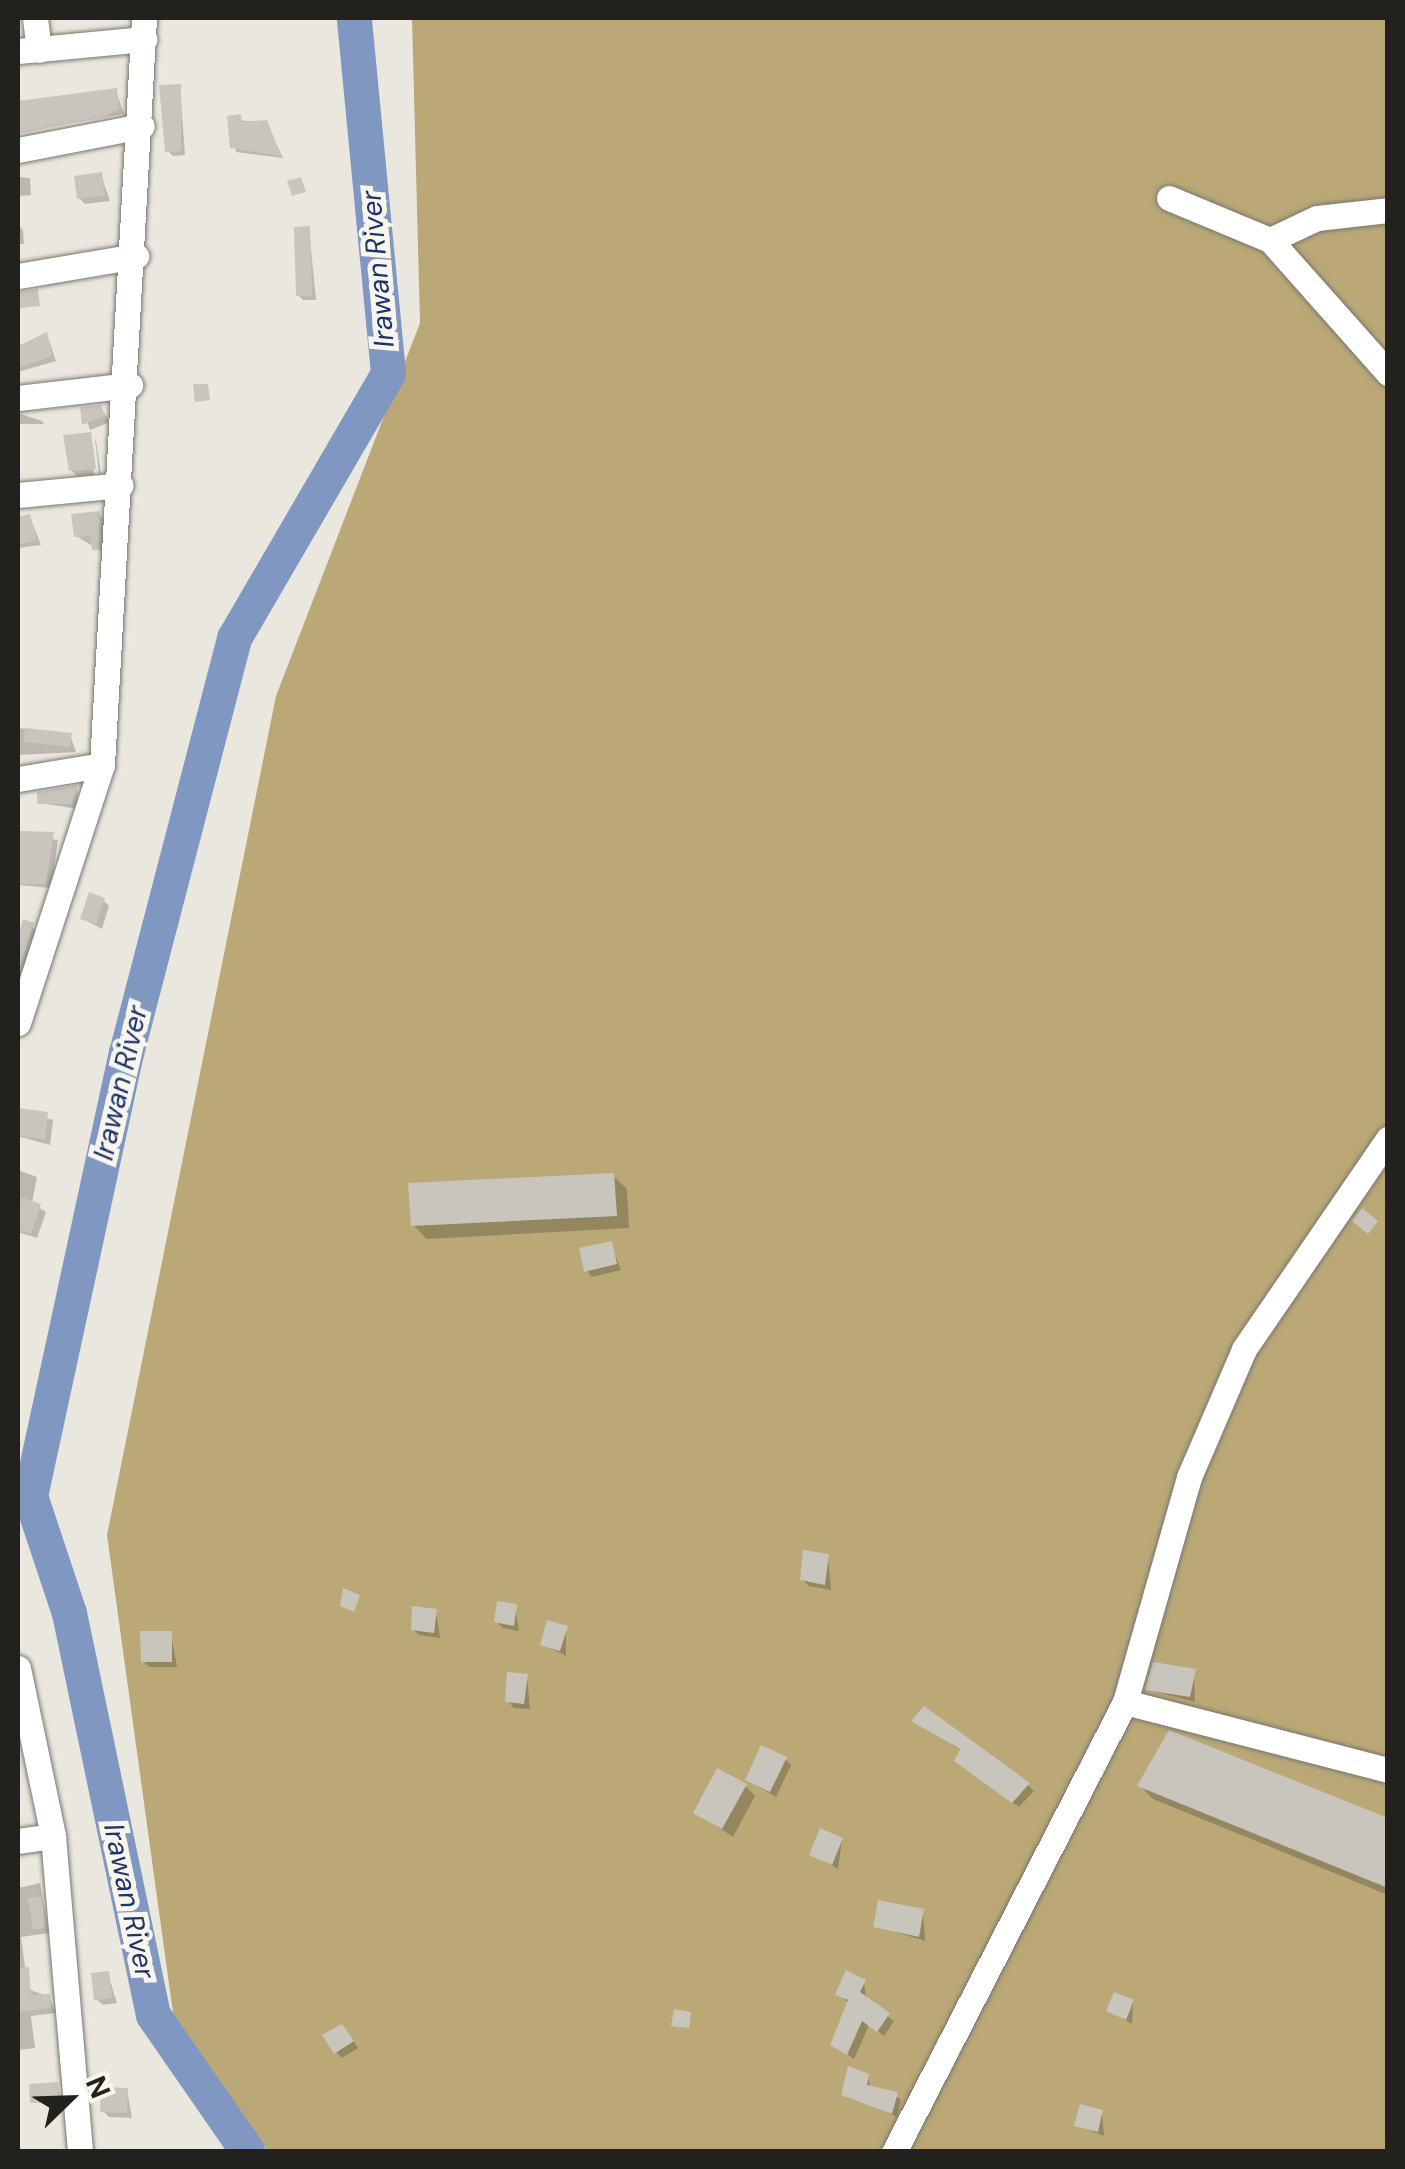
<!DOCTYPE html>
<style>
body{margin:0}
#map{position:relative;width:1405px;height:2169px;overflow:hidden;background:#eae7df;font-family:"DM Sans",sans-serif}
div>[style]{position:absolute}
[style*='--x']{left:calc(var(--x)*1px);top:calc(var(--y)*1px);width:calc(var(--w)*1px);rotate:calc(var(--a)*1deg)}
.forest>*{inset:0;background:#baa877}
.shadow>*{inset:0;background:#0003}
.river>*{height:35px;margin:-17.5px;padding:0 17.5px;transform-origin:17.5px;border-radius:17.5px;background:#8097c2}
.building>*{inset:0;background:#c8c5bd}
.roads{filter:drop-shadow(0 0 2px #78766e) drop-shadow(0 0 2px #78766e)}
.minor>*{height:25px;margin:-12.5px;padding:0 12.5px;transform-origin:12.5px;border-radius:12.5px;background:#fff}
span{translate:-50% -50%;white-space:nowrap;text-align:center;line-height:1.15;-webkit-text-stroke:10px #f8f5ec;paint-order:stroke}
.water-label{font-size:28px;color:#1b346a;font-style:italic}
.frame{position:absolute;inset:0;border:20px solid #22211e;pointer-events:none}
.north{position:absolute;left:20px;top:2049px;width:100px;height:100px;-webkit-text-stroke:8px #f8f5ec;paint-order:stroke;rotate:67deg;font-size:28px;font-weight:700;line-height:40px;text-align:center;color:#22211e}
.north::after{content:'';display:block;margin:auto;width:35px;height:45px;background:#22211e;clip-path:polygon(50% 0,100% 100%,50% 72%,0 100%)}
</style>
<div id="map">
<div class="forest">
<i style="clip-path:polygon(412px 18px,1387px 18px,1387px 2151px,268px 2151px,173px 2013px,107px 1535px,276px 696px,420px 323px)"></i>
</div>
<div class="shadow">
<i style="clip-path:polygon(180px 86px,185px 155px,173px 156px,168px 151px)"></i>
<i style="clip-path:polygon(116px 91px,124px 114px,20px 132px,18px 103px)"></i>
<i style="clip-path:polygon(230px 119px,266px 123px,283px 158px,236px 152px)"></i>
<i style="clip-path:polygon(101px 175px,110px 201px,85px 204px,79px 198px)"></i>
<i style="clip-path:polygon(18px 177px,30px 178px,31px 195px,18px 196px)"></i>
<i style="clip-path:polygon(18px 225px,23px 230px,24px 244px,18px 244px)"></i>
<i style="clip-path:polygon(309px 229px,316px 300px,303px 300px,298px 295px)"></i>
<i style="clip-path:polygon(47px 335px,56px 361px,18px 372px,18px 348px)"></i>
<i style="clip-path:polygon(100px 407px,110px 422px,90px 430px,83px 409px)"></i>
<i style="clip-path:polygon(18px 413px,42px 421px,44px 424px,18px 424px)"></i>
<i style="clip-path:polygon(90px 434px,94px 475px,77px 476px,71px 470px)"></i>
<i style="clip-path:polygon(95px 439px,96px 441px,101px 474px,99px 474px)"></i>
<i style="clip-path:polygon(99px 514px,105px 520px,103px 552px,76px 536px)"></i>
<i style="clip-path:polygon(30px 517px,41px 545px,18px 548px,18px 519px)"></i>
<i style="clip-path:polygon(18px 728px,70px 735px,76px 752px,18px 755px)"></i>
<i style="clip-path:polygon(77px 788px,78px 809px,40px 803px,39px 794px)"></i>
<i style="clip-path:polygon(18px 834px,58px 840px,51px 888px,18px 885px)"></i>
<i style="clip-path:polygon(103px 900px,109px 906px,102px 929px,83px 919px)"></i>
<i style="clip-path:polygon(24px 923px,38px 931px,18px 994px,18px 945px)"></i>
<i style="clip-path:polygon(19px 1110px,53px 1120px,50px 1145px,18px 1136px)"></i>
<i style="clip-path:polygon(18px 1170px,37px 1177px,32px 1203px,46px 1212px,37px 1238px,18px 1232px)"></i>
<i style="clip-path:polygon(613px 1176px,627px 1189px,629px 1228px,427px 1239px,413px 1225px)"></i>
<i style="clip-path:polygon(611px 1244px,621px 1270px,592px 1277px,586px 1270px)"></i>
<i style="clip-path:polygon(828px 1557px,831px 1590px,809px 1586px,802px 1579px)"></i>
<i style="clip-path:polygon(515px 1607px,519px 1631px,503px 1628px,496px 1621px)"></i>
<i style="clip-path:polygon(436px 1611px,440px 1638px,419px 1635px,413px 1629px)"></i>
<i style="clip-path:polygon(566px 1628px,566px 1656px,543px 1644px)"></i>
<i style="clip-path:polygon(171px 1634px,177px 1667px,149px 1667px,143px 1661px)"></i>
<i style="clip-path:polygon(1194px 1671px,1195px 1702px,1148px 1690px)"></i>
<i style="clip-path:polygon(527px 1676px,530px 1709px,514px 1708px,508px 1701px)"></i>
<i style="clip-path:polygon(925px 1709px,1028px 1785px,1034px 1791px,1019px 1807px,963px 1766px,962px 1751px,914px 1721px)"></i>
<i style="clip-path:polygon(785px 1759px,791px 1765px,776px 1797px,748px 1780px)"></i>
<i style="clip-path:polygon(745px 1786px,755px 1796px,733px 1837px,696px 1812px)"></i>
<i style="clip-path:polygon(1140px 1786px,1388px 1822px,1388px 1895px,1153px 1799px)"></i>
<i style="clip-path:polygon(842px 1840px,838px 1869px,812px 1854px)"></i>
<i style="clip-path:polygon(40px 1883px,49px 1933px,21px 1937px,28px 1989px,49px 1997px,56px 2013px,31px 2016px,35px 2048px,18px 2050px,18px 1888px)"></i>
<i style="clip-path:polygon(923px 1912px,925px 1941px,876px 1926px)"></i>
<i style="clip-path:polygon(108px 1974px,117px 2003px,103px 2005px,96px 1999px)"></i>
<i style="clip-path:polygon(864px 1982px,866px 1999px,894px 2021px,884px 2036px,869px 2025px,854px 2059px,833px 2044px,849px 2003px,838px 1994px)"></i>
<i style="clip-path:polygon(1133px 2002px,1132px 2024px,1109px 2011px)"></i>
<i style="clip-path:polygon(348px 2033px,358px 2048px,342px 2058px,336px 2052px)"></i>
<i style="clip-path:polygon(867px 2076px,871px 2088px,901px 2099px,897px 2117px,844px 2094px)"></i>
<i style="clip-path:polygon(57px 2085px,64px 2106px,33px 2102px)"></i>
<i style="clip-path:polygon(127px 2090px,132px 2118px,109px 2117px,103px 2111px)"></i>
<i style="clip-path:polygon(1102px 2112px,1104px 2136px,1077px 2125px)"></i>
</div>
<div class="river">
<i style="--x:248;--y:2152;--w:167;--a:-124.7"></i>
<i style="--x:153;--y:2015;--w:411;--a:-101.8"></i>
<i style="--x:69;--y:1613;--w:123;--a:-108.4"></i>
<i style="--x:30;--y:1496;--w:453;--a:-77.8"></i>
<i style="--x:126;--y:1053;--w:429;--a:-75.4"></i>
<i style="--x:234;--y:638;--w:306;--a:-59.8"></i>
<i style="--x:388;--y:373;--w:357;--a:-95.5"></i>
</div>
<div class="building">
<i style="clip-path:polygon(181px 84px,181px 151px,165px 152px,159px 85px)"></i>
<i style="clip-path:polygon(117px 88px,119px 109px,107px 116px,18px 134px,18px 101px)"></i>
<i style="clip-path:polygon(241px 114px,242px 122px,267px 120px,281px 156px,230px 148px,227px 116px)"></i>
<i style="clip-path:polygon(102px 172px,105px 196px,77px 199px,74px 176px)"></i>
<i style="clip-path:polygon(301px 177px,306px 192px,292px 196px,287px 181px)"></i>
<i style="clip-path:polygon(310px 226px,312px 296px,296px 296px,294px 227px)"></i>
<i style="clip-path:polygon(38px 289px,40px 306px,20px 308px,18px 292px)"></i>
<i style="clip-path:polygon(47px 332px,52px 356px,18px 368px,18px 346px)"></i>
<i style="clip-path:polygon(193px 384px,208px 384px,210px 400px,195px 402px)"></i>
<i style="clip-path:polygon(101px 405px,105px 416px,82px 425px,80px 407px)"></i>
<i style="clip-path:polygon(91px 432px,96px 469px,69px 471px,63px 435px)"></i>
<i style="clip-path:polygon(100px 511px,98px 550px,92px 550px,90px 536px,74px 537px,71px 514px)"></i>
<i style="clip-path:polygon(30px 514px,37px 540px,18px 545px,18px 517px)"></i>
<i style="clip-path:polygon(25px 728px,72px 733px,70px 747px,24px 742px)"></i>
<i style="clip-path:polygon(78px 785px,72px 804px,37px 804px,37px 792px)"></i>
<i style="clip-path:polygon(18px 831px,54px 832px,46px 884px,18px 884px)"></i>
<i style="clip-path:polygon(89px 892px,105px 898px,96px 924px,80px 919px)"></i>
<i style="clip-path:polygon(23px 919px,34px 923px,20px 965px,18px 937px)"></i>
<i style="clip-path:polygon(18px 1108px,48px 1112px,45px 1140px,18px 1135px)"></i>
<i style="clip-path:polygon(614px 1173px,617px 1216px,411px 1226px,408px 1183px)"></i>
<i style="clip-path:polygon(21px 1197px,41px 1204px,31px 1234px,18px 1230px)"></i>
<i style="clip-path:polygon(1362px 1208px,1378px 1221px,1368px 1234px,1352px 1221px)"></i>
<i style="clip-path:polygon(612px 1241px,617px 1264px,584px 1272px,579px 1248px)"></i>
<i style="clip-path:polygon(803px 1550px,829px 1554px,825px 1585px,800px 1580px)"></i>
<i style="clip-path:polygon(343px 1588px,360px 1595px,354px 1612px,340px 1606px)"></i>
<i style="clip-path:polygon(497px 1601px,517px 1604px,514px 1626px,494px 1622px)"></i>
<i style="clip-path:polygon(412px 1606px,437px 1609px,434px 1633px,411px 1630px)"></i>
<i style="clip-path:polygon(547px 1620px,568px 1626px,560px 1651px,540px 1645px)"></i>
<i style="clip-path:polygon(140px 1631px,172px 1631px,172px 1662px,141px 1662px)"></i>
<i style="clip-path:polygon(1153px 1662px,1196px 1669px,1190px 1697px,1145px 1690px)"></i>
<i style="clip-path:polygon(507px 1672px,528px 1674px,524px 1704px,505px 1702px)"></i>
<i style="clip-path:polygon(924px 1706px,1030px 1783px,1012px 1803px,954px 1761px,960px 1749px,911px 1721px)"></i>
<i style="clip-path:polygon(1169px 1730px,1388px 1818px,1388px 1888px,1137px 1786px)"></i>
<i style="clip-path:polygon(761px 1745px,787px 1757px,770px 1792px,745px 1780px)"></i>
<i style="clip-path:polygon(717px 1768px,747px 1784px,722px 1829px,693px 1813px)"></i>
<i style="clip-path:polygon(820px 1828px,843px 1838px,832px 1865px,809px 1855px)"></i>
<i style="clip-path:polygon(42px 1896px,45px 1928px,33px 1930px,28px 1898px)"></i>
<i style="clip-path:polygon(878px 1900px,924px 1909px,919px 1937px,873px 1927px)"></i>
<i style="clip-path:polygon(29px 1967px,31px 1995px,50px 1994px,51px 2008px,18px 2012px,18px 1968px)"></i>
<i style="clip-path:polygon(846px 1970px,866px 1980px,860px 1992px,890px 2013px,877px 2032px,862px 2021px,847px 2055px,830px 2045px,848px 2000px,835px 1995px)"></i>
<i style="clip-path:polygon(109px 1971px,112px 1998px,94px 2000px,91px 1973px)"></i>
<i style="clip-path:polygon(1114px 1992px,1134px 2000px,1126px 2020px,1106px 2011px)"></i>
<i style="clip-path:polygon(674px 2009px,691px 2012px,689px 2028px,671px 2026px)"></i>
<i style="clip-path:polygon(342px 2024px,354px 2041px,334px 2054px,322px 2035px)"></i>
<i style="clip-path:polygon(848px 2066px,869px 2074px,867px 2085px,898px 2092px,892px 2114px,841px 2095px)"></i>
<i style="clip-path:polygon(58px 2082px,59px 2101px,30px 2103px,29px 2084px)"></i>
<i style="clip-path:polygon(101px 2087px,128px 2088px,127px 2113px,100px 2112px)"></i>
<i style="clip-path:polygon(1080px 2104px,1103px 2110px,1098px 2132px,1074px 2126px)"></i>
</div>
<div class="roads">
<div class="minor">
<i style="--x:35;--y:18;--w:32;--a:83"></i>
<i style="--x:18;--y:51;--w:127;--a:-5.4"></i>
<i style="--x:18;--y:150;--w:126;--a:-11"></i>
<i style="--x:1169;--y:198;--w:109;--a:22.6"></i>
<i style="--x:1270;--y:240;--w:178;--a:48.4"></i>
<i style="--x:1270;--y:240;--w:52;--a:-25.1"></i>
<i style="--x:1317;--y:218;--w:71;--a:-6.4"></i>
<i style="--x:18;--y:276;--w:120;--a:-9.6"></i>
<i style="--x:18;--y:398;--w:113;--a:-6.6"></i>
<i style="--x:18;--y:495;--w:103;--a:-5.5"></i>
<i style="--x:18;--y:779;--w:85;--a:-9.5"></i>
<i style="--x:18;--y:1023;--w:271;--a:-72"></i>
<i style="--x:102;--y:765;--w:748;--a:-86.78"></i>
<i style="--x:18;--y:1668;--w:172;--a:78.2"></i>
<i style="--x:53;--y:1836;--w:317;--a:85.1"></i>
<i style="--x:1125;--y:1702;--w:272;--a:14.5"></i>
<i style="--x:18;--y:1841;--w:35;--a:-8"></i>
<i style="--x:894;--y:2152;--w:506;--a:-62.83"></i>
<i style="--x:1125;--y:1702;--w:234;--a:-74.1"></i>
<i style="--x:1189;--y:1477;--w:139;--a:-66.7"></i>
<i style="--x:1244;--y:1349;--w:255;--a:-55.6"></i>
</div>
</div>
<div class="water-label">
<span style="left:378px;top:269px;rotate:-95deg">Irawan River</span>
<span style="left:121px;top:1083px;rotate:-77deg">Irawan River</span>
<span style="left:129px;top:1901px;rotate:78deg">Irawan River</span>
</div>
<div class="frame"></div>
<div class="north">N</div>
</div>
